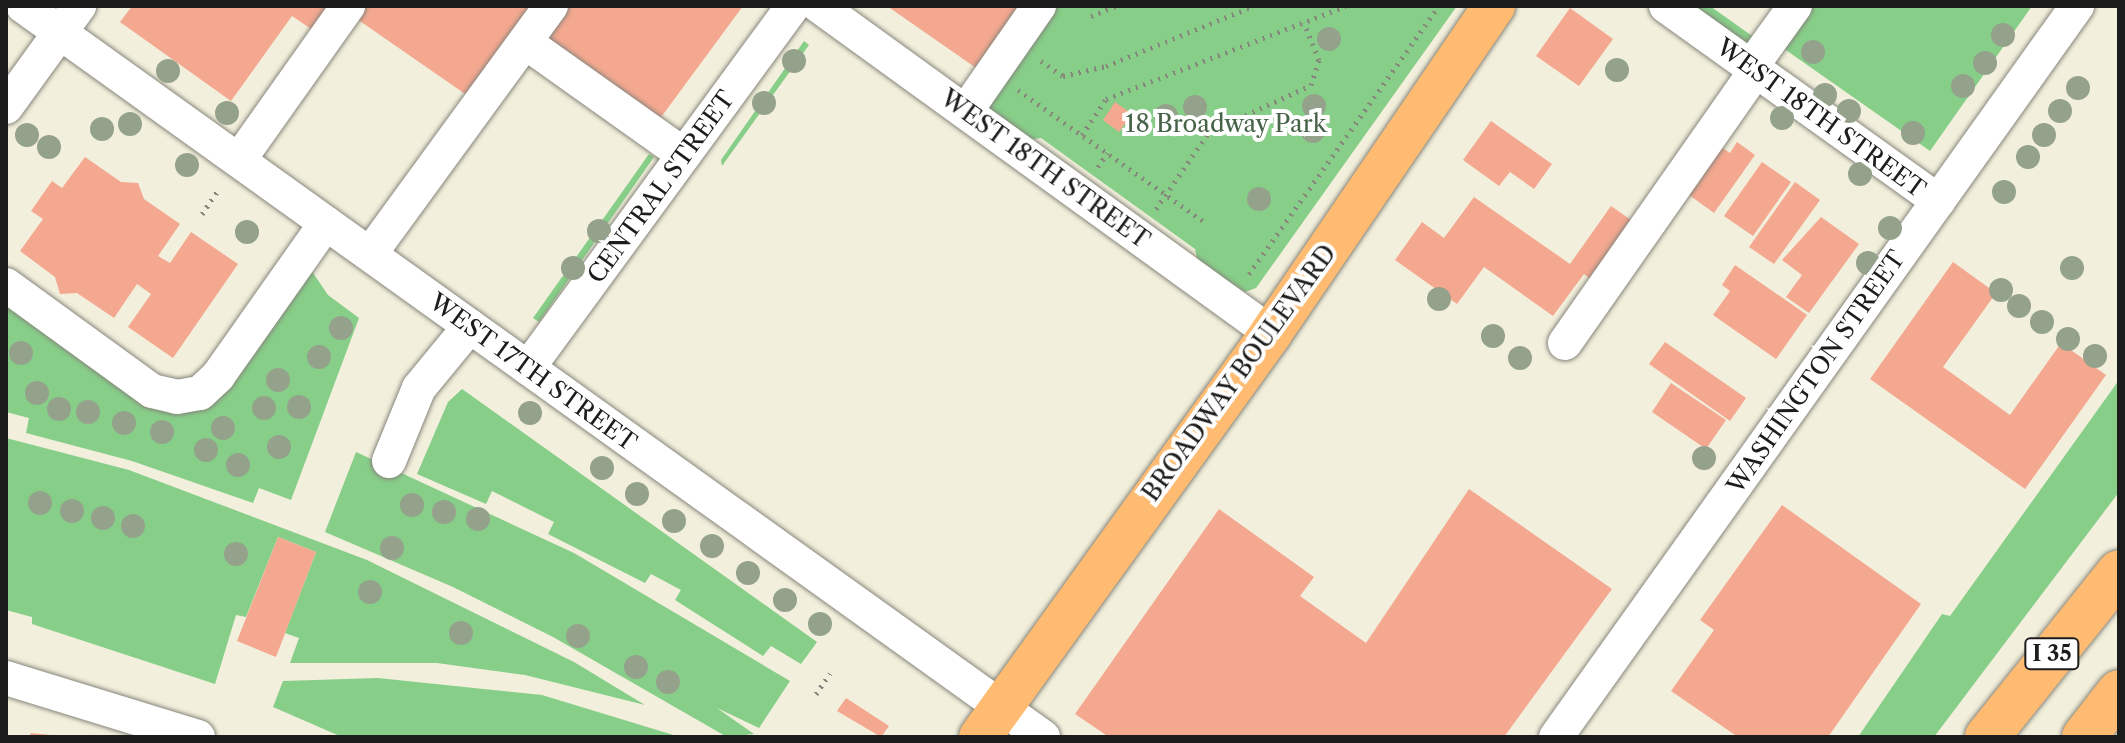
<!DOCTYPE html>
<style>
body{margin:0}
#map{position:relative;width:2125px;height:743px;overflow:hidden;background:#f2efdc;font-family:"Libre Caslon Text",serif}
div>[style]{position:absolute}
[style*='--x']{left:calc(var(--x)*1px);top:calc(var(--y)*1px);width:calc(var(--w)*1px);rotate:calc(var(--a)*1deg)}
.green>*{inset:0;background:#87ce89}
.building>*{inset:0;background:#f4a890}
.path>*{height:5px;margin-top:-2.5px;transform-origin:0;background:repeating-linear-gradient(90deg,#87867c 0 2px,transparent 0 8px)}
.roads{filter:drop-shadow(0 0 2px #87867c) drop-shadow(0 0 2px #87867c)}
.minor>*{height:34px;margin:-17px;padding:0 17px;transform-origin:17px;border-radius:17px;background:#fff}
.major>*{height:42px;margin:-21px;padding:0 21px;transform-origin:21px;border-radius:21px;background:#febb71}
.highway>*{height:44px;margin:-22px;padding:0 22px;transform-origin:22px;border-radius:22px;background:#febb71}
.trees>*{width:24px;height:24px;margin:-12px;border-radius:50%;background:#94a28b}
span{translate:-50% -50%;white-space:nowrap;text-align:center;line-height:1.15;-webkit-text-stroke:8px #fff;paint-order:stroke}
.shield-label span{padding:2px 6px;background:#fff;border:2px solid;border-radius:6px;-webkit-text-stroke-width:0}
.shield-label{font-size:22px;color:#1c1c1c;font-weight:700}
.street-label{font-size:24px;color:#1c1c1c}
.park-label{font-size:24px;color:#476348}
.frame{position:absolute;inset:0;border:8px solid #1c1c1c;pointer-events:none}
</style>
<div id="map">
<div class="green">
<i style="clip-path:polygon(1052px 6px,1457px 6px,1256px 288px,1245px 292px,1198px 262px,1195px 249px,1041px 138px,1029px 140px,991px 114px,986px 103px)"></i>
<i style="clip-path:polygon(1689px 6px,1710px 6px,1762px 43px,1757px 50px)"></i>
<i style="clip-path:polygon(1813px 6px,2032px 6px,1930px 151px,1783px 48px)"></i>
<i style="clip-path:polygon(804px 41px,809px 45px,722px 166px,721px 160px)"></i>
<i style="clip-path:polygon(649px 154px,654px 157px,539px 322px,533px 318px)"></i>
<i style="clip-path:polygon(309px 267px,328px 295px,359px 318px,291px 500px,259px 488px,253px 503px,132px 461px,26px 433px,29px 418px,6px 412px,6px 298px,166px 410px)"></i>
<i style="clip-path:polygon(2119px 380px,2119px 492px,1934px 737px,1858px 737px,1942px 614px,1950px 616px)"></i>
<i style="clip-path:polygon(462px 389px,817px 642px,801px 664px,771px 646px,763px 656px,675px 600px,681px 590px,651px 574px,645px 583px,548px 534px,554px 522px,492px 491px,486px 504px,417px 474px,448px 402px)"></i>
<i style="clip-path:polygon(6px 438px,129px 470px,367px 560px,574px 662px,645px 705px,525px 675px,437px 663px,290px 663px,299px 638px,285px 633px,316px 552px,278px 537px,246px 617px,236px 615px,215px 684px,32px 624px,32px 617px,6px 610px)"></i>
<i style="clip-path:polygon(356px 452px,574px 553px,790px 681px,759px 728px,717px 708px,754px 734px,727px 737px,553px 637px,453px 587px,325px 532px)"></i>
<i style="clip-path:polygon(378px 678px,542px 695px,680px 737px,342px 737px,273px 707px,283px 681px)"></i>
</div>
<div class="building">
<i style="clip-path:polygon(132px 6px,336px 6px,317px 33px,292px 16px,231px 101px,120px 22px)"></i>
<i style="clip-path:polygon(361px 6px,535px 6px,471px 98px,354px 17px)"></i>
<i style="clip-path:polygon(570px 6px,743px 6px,659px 120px,546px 40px)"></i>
<i style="clip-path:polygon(887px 6px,1024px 6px,979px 70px)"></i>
<i style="clip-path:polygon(1570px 8px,1613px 39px,1579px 86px,1536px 56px)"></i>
<i style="clip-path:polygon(1115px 102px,1132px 114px,1119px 132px,1103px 120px)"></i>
<i style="clip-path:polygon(1491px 121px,1552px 164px,1534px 189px,1510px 172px,1499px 186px,1463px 160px)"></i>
<i style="clip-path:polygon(1737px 142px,1755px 155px,1714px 213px,1685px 192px,1718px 145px,1730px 153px)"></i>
<i style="clip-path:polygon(85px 157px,121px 182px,138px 183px,144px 199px,180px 224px,158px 256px,170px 263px,191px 232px,238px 264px,173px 358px,128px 327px,151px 294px,137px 284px,114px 318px,77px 293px,60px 294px,55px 277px,20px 251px,43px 219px,31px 211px,52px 181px,62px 188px)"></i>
<i style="clip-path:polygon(1762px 162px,1791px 182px,1753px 236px,1724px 216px)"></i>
<i style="clip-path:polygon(1795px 182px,1820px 200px,1774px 264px,1749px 247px)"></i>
<i style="clip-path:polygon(1474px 197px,1570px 264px,1611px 206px,1634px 222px,1593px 281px,1584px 274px,1553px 316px,1484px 267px,1457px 304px,1395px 260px,1422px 222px,1444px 238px)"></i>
<i style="clip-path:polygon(1821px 217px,1859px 244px,1809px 313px,1786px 297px,1802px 275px,1782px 260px)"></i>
<i style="clip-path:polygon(1953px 262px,1996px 293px,1943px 367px,2010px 415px,2061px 343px,2106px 375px,2025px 489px,1870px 379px)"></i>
<i style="clip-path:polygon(1735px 265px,1807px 315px,1776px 359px,1713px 315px,1730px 291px,1722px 285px)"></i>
<i style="clip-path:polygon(1665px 342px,1746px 398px,1730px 421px,1649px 364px)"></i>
<i style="clip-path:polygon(1671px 383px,1726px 420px,1706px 449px,1652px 412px)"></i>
<i style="clip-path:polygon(1469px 489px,1612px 589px,1504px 737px,1109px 737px,1075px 714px,1219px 509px,1314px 577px,1300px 596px,1366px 643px)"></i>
<i style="clip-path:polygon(1782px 505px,1921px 604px,1828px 737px,1738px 737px,1671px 691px,1714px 630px,1700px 620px)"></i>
<i style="clip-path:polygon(278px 537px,316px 552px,276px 657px,237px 641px)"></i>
<i style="clip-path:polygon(846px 698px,889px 726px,881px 737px,837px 711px)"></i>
<i style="clip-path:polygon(31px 733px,51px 735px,50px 737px,29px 737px)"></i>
</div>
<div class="path">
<i style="--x:1091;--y:16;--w:27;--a:-22"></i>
<i style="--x:1041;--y:61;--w:27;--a:34"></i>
<i style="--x:1063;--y:76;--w:44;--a:-13.1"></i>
<i style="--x:1106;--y:66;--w:160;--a:-22.1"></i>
<i style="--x:1018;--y:90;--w:227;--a:35.3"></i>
<i style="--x:1082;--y:135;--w:43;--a:-56.3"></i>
<i style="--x:1106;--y:99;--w:257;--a:-21.2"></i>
<i style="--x:1098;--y:167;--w:17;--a:-57"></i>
<i style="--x:1156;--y:209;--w:93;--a:-55.5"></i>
<i style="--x:1209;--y:132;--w:112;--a:-24.7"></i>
<i style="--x:1311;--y:85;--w:26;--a:-72"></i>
<i style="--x:1319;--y:60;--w:40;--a:-112"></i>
<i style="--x:202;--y:214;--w:29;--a:-56"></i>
<i style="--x:1249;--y:274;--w:329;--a:-54.7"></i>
<i style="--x:816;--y:694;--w:25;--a:-56"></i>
</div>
<div class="roads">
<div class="minor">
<i style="--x:23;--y:6;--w:1255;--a:35.63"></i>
<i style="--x:819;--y:6;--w:558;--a:35.88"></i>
<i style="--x:1666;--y:6;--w:335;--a:35.6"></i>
<i style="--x:525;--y:42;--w:195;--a:35.4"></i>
<i style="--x:1751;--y:67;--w:75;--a:-54.2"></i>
<i style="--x:6;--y:107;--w:125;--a:-54.1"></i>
<i style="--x:966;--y:111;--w:128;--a:-55.2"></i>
<i style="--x:239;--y:160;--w:189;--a:-54.7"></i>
<i style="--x:370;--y:254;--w:307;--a:-53.9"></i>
<i style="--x:6;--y:285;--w:180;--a:36"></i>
<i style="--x:152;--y:391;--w:26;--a:13"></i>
<i style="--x:177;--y:397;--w:23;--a:-10"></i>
<i style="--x:200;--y:393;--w:25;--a:-43"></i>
<i style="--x:218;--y:376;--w:187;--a:-54.8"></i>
<i style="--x:1565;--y:343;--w:333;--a:-55"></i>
<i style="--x:528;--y:368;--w:449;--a:-53.8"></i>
<i style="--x:389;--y:461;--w:79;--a:-67.7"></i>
<i style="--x:419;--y:388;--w:80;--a:-50.6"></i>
<i style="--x:6;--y:678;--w:201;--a:17.1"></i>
<i style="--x:1556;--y:737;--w:898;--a:-54.52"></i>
</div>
<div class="major">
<i style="--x:980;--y:737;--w:498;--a:-54.2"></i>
<i style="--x:1271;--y:333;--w:396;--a:-55.7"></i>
</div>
<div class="highway">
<i style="--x:1987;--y:737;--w:211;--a:-51.3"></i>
<i style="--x:2084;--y:737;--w:57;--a:-52.1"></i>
</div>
</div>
<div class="trees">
<i style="left:2003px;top:35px"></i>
<i style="left:1329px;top:39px"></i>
<i style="left:1813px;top:52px"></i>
<i style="left:794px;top:61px"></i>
<i style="left:1985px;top:63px"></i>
<i style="left:1617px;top:70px"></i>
<i style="left:168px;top:71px"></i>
<i style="left:1963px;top:86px"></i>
<i style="left:2078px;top:88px"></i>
<i style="left:1825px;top:95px"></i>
<i style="left:764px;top:103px"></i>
<i style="left:1314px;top:106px"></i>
<i style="left:1195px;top:107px"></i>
<i style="left:1849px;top:111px"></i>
<i style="left:2060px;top:111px"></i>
<i style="left:227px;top:113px"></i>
<i style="left:1166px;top:116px"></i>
<i style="left:1782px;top:118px"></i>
<i style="left:130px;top:124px"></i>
<i style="left:102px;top:129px"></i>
<i style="left:1313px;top:131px"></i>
<i style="left:1913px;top:133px"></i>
<i style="left:27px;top:135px"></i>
<i style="left:2044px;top:135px"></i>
<i style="left:49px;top:147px"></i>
<i style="left:2028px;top:157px"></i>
<i style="left:187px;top:165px"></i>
<i style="left:1860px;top:174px"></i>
<i style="left:2004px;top:192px"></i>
<i style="left:1259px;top:199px"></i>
<i style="left:1890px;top:228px"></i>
<i style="left:599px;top:231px"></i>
<i style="left:247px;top:232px"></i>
<i style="left:1868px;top:263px"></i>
<i style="left:573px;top:268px"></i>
<i style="left:2072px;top:268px"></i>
<i style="left:2001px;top:290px"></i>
<i style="left:1439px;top:299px"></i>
<i style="left:2019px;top:306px"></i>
<i style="left:2042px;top:322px"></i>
<i style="left:341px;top:328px"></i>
<i style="left:1493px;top:336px"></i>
<i style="left:2068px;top:339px"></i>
<i style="left:21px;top:353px"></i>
<i style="left:2095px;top:356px"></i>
<i style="left:319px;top:357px"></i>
<i style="left:1520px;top:358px"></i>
<i style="left:278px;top:380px"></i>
<i style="left:37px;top:393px"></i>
<i style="left:299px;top:407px"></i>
<i style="left:264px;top:408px"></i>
<i style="left:59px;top:409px"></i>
<i style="left:88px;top:412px"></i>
<i style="left:530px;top:413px"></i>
<i style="left:124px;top:423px"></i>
<i style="left:223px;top:428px"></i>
<i style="left:162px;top:432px"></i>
<i style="left:279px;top:447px"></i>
<i style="left:206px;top:450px"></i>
<i style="left:1704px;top:458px"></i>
<i style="left:238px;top:465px"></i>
<i style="left:602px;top:468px"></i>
<i style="left:637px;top:494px"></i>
<i style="left:40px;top:503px"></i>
<i style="left:412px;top:505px"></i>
<i style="left:72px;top:511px"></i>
<i style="left:444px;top:512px"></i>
<i style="left:103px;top:518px"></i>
<i style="left:478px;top:519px"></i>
<i style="left:674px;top:521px"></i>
<i style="left:133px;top:526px"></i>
<i style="left:712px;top:546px"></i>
<i style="left:392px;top:548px"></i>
<i style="left:236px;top:554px"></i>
<i style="left:748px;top:573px"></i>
<i style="left:370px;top:592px"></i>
<i style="left:785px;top:600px"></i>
<i style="left:820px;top:624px"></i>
<i style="left:461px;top:633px"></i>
<i style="left:578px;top:636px"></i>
<i style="left:636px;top:667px"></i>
<i style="left:668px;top:682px"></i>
</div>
<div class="shield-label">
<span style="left:2052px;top:654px">I 35</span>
</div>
<div class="street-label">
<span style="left:1821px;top:118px;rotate:36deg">WEST 18TH STREET</span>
<span style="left:1045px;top:169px;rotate:36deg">WEST 18TH STREET</span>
<span style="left:661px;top:187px;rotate:-54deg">CENTRAL STREET</span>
<span style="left:533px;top:372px;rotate:36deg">WEST 17TH STREET</span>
<span style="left:1816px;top:372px;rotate:-55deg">WASHINGTON STREET</span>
<span style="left:1239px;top:373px;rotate:-54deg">BROADWAY BOULEVARD</span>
</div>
<div class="park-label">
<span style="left:1226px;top:124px">18 Broadway Park</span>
</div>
<div class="frame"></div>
</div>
